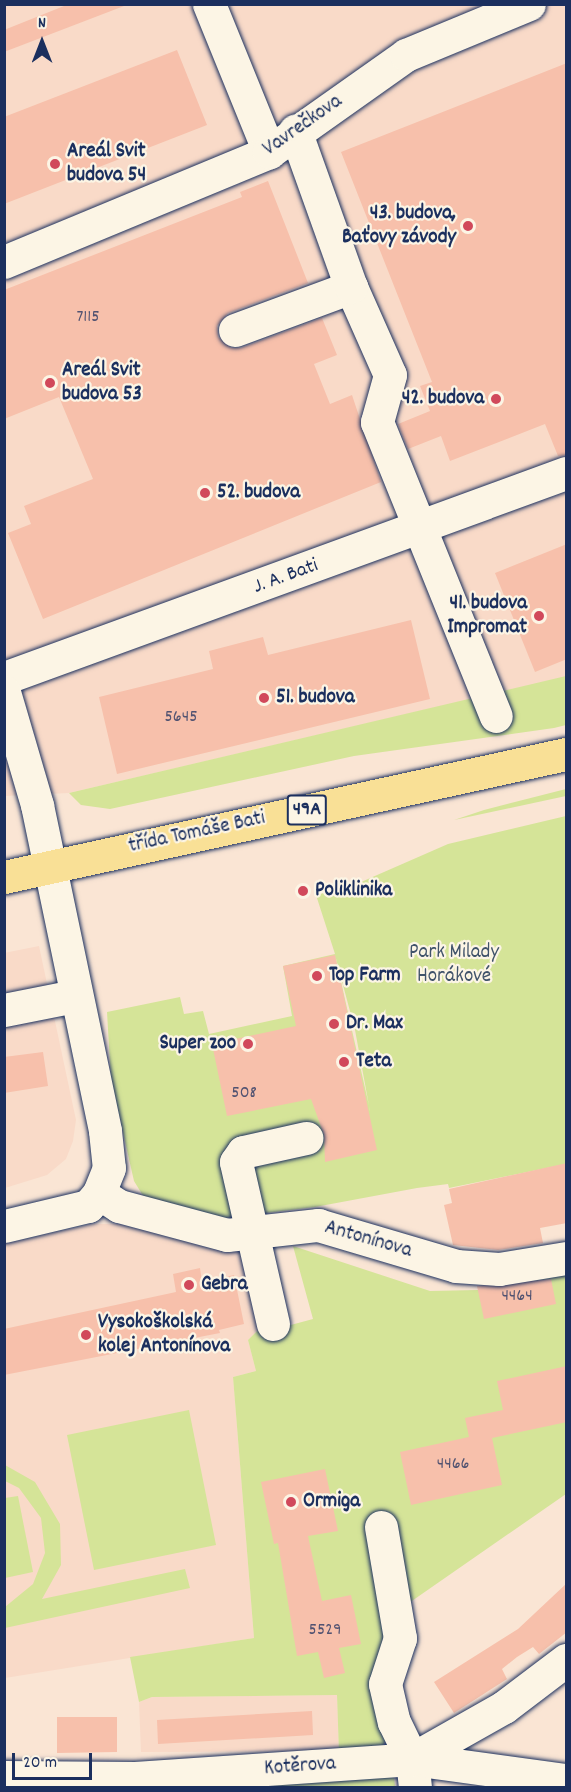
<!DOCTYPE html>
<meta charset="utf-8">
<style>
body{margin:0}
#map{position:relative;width:571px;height:1792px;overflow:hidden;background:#fae5d4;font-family:Dekko,sans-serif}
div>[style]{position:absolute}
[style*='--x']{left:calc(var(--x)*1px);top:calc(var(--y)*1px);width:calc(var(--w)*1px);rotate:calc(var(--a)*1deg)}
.built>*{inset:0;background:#f9dac8}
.green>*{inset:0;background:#d5e498}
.building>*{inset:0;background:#f7c0ab}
.roads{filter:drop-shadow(0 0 2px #1b2f5e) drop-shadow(0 0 2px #1b2f5e)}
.minor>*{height:33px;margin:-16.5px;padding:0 16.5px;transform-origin:16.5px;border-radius:16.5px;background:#fcf5e5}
.major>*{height:33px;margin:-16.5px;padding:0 16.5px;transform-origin:16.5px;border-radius:16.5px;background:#f9e096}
.dots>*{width:16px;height:16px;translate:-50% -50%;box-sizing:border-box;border:3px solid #fcf5e5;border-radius:50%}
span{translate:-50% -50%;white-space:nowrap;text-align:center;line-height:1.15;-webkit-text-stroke:4.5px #fcf5e5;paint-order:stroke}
.number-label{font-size:18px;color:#525371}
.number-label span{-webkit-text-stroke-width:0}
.shield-label span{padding:2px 4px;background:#fcf5e5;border:2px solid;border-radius:4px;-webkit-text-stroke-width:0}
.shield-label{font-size:20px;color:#1b2f5e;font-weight:700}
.street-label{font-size:21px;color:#1b2f5e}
.poi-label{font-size:21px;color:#1b2f5e;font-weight:700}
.left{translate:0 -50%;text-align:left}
.right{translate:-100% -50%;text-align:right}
.park-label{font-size:21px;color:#40536a}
.frame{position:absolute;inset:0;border:6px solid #1b2f5e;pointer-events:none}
.north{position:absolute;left:12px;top:12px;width:60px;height:60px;-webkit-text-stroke:4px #fcf5e5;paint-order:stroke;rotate:0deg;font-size:16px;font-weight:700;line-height:24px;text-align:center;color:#1b2f5e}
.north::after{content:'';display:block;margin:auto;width:21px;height:27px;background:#1b2f5e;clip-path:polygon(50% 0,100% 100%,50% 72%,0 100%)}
.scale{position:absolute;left:12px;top:1753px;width:80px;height:27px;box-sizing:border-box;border:3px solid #1b2f5e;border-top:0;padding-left:8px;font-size:18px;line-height:21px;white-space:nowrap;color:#1b2f5e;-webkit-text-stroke:4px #fcf5e5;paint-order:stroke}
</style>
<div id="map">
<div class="built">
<i style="clip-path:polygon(4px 5px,566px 5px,566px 677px,69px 793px,5px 796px)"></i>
<i style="clip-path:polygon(39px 946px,76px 1120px,73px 1141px,66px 1159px,47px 1175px,5px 1188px,4px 953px)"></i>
<i style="clip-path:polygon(94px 1224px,127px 1224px,239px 1246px,260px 1328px,248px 1340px,256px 1371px,233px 1377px,254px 1638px,5px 1678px,5px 1243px)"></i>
<i style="clip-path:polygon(337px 1695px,339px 1751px,141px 1752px,139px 1702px,152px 1697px)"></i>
</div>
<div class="green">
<i style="clip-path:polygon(566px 676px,566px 725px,554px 728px,354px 756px,110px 809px,81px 805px,69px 793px)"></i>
<i style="clip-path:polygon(566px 789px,566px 796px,454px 820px,484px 810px)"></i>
<i style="clip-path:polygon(evenodd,566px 816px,566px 1164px,449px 1188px,448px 1184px,417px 1188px,315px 1207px,216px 1219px,148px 1204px,134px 1181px,111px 1080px,107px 1012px,180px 997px,184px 1014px,203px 1011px,209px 1034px,292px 1016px,283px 966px,335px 954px,316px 895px,352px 886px,448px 844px,566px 816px,335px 955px,355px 1030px,370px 1111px,370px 1110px,335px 955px)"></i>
<i style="clip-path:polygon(293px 1246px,430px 1291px,478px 1290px,566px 1273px,566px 1494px,396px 1612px,388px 1738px,380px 1749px,339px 1754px,337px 1695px,152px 1697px,139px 1702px,130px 1657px,254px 1638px,233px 1377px,256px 1371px,248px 1340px,260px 1328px,261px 1333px,313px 1319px)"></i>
<i style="clip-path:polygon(189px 1410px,216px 1545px,94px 1570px,67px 1435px)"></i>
<i style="clip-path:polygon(5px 1465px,35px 1482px,60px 1524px,61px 1565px,42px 1599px,185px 1569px,190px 1588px,5px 1628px,5px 1607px,33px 1584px,45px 1553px,41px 1518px,19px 1488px,5px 1481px)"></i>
<i style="clip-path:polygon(18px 1496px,33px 1572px,5px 1578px,5px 1498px)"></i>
<i style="clip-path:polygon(394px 1776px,395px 1787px,213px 1788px)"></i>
</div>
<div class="building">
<i style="clip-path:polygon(69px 4px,124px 6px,4px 52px,4px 30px)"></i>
<i style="clip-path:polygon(177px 50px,207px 125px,4px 204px,4px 117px)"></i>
<i style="clip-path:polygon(567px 63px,567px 455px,558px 456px,545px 424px,450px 461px,441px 436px,408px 449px,398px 424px,430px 411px,420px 386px,432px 382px,341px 152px)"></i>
<i style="clip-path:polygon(268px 181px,308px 283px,228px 313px,217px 326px,218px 337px,231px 348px,241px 348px,322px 318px,337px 355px,314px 364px,330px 404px,352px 395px,381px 482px,43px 619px,8px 533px,31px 524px,24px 506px,93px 479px,59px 397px,4px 419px,4px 290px,242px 197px,240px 192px)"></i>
<i style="clip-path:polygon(567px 544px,567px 659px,535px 672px,495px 573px)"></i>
<i style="clip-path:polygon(411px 620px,430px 699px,117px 774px,99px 697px,213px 669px,209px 651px,263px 637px,268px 655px)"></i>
<i style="clip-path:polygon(335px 955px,377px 1150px,325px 1162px,324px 1135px,311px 1099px,227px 1116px,212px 1044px,296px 1026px,283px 966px)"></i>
<i style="clip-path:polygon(43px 1052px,48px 1086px,4px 1093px,4px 1057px)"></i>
<i style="clip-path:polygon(567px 1163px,567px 1223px,540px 1228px,543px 1243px,498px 1250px,453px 1245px,444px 1205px,452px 1203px,449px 1189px)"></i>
<i style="clip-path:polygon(200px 1268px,202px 1282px,234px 1275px,244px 1324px,219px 1330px,220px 1333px,4px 1375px,4px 1329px,176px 1292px,173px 1274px)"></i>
<i style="clip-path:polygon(551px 1279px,556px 1304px,484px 1319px,477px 1286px)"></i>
<i style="clip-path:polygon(567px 1366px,567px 1422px,492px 1438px,502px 1485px,411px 1505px,400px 1452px,469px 1437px,465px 1418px,503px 1410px,497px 1381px)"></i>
<i style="clip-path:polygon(325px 1469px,338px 1531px,308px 1536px,322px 1601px,351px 1595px,361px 1644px,339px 1648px,345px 1673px,324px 1678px,318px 1652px,297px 1656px,278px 1543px,274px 1544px,261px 1482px)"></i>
<i style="clip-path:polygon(567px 1583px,567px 1632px,539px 1654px,533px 1647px,517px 1657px,502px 1669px,507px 1679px,454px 1713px,434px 1682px,518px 1629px)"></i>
<i style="clip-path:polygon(312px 1711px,313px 1735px,158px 1744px,157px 1720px)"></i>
<i style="clip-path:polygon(57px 1717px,117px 1717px,117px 1752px,57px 1753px)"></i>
</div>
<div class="roads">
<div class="minor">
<i style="--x:209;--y:4;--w:160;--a:67.9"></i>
<i style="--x:4;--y:262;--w:287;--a:-22.5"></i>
<i style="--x:269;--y:152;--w:168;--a:-35.3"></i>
<i style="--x:406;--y:55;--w:133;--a:-22.5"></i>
<i style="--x:351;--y:287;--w:96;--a:66.1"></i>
<i style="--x:390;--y:375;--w:49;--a:105.5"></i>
<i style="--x:377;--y:422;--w:317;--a:68"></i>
<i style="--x:235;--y:330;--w:124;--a:-20.3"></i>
<i style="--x:351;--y:287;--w:166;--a:-109.7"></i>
<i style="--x:4;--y:678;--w:598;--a:-20.04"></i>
<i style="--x:4;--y:692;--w:118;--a:73.7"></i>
<i style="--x:37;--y:805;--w:333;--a:78.2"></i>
<i style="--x:105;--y:1131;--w:37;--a:84"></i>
<i style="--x:109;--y:1168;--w:27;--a:112"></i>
<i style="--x:99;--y:1193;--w:17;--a:130"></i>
<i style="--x:88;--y:1206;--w:86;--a:166.6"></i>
<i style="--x:4;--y:1010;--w:72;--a:-11.2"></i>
<i style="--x:99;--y:1193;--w:24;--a:33"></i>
<i style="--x:119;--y:1206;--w:112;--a:15"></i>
<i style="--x:227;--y:1235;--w:92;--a:-6.3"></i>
<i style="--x:318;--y:1225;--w:144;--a:16.5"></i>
<i style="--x:456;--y:1266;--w:43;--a:4"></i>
<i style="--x:499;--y:1269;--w:68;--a:-9.3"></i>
<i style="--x:273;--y:1324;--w:166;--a:-102.9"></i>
<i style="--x:236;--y:1162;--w:12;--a:-55"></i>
<i style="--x:243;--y:1152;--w:65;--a:-12.5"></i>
<i style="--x:381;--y:1527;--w:113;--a:80.3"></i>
<i style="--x:400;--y:1638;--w:48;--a:108.1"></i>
<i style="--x:385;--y:1684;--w:39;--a:77"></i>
<i style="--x:394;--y:1722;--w:41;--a:64.1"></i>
<i style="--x:412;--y:1759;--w:29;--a:84"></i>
<i style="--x:412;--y:1759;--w:155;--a:7.8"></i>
<i style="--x:4;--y:1777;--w:131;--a:0.4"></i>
<i style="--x:135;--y:1778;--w:278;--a:-3.9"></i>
<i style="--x:412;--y:1759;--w:106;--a:-29.5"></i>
<i style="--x:504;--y:1707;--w:78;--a:-37.2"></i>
</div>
<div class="major">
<i style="--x:4;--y:877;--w:575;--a:-12.35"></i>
</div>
</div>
<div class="dots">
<i style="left:55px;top:164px;background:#d1495b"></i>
<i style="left:468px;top:226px;background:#d1495b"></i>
<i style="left:50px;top:383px;background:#d1495b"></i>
<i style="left:496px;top:399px;background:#d1495b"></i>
<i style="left:205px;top:493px;background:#d1495b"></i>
<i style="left:539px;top:616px;background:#d1495b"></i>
<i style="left:264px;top:698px;background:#d1495b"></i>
<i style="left:303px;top:891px;background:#d1495b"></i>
<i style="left:317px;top:976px;background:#d1495b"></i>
<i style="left:334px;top:1024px;background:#d1495b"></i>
<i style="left:248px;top:1044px;background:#d1495b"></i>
<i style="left:344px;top:1062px;background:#d1495b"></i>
<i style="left:189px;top:1285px;background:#d1495b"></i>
<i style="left:86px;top:1335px;background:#d1495b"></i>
<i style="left:291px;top:1502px;background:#d1495b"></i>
</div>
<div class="number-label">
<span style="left:88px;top:318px">7115</span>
<span style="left:181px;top:718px">5645</span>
<span style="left:244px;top:1094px">508</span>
<span style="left:517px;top:1297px">4464</span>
<span style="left:453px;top:1465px">4466</span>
<span style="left:325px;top:1631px">5529</span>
</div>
<div class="shield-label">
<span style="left:307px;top:810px">49A</span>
</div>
<div class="street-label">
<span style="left:303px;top:126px;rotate:-35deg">Vavrečkova</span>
<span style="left:286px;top:577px;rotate:-20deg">J. A. Bati</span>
<span style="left:197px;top:833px;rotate:-12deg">třída Tomáše Bati</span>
<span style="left:368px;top:1240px;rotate:16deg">Antonínova</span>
<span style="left:300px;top:1767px;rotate:-4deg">Kotěrova</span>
</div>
<div class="poi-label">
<span class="left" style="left:67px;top:164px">Areál Svit<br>budova 54</span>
<span class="right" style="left:456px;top:226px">43. budova,<br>Baťovy závody</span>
<span class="left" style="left:62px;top:383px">Areál Svit<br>budova 53</span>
<span class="right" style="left:484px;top:399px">42. budova</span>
<span class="left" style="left:217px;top:493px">52. budova</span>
<span class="right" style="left:527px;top:616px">41. budova<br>Impromat</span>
<span class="left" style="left:276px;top:698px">51. budova</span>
<span class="left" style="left:315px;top:891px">Poliklinika</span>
<span class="left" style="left:329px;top:976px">Top Farm</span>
<span class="left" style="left:346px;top:1024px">Dr. Max</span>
<span class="right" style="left:236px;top:1044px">Super zoo</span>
<span class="left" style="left:356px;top:1062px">Teta</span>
<span class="left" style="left:201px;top:1285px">Gebra</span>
<span class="left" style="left:98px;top:1335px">Vysokoškolská<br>kolej Antonínova</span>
<span class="left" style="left:303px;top:1502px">Ormiga</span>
</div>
<div class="park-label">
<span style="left:454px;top:965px">Park Milady<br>Horákové</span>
</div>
<div class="frame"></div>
<div class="north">N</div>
<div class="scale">20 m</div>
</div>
